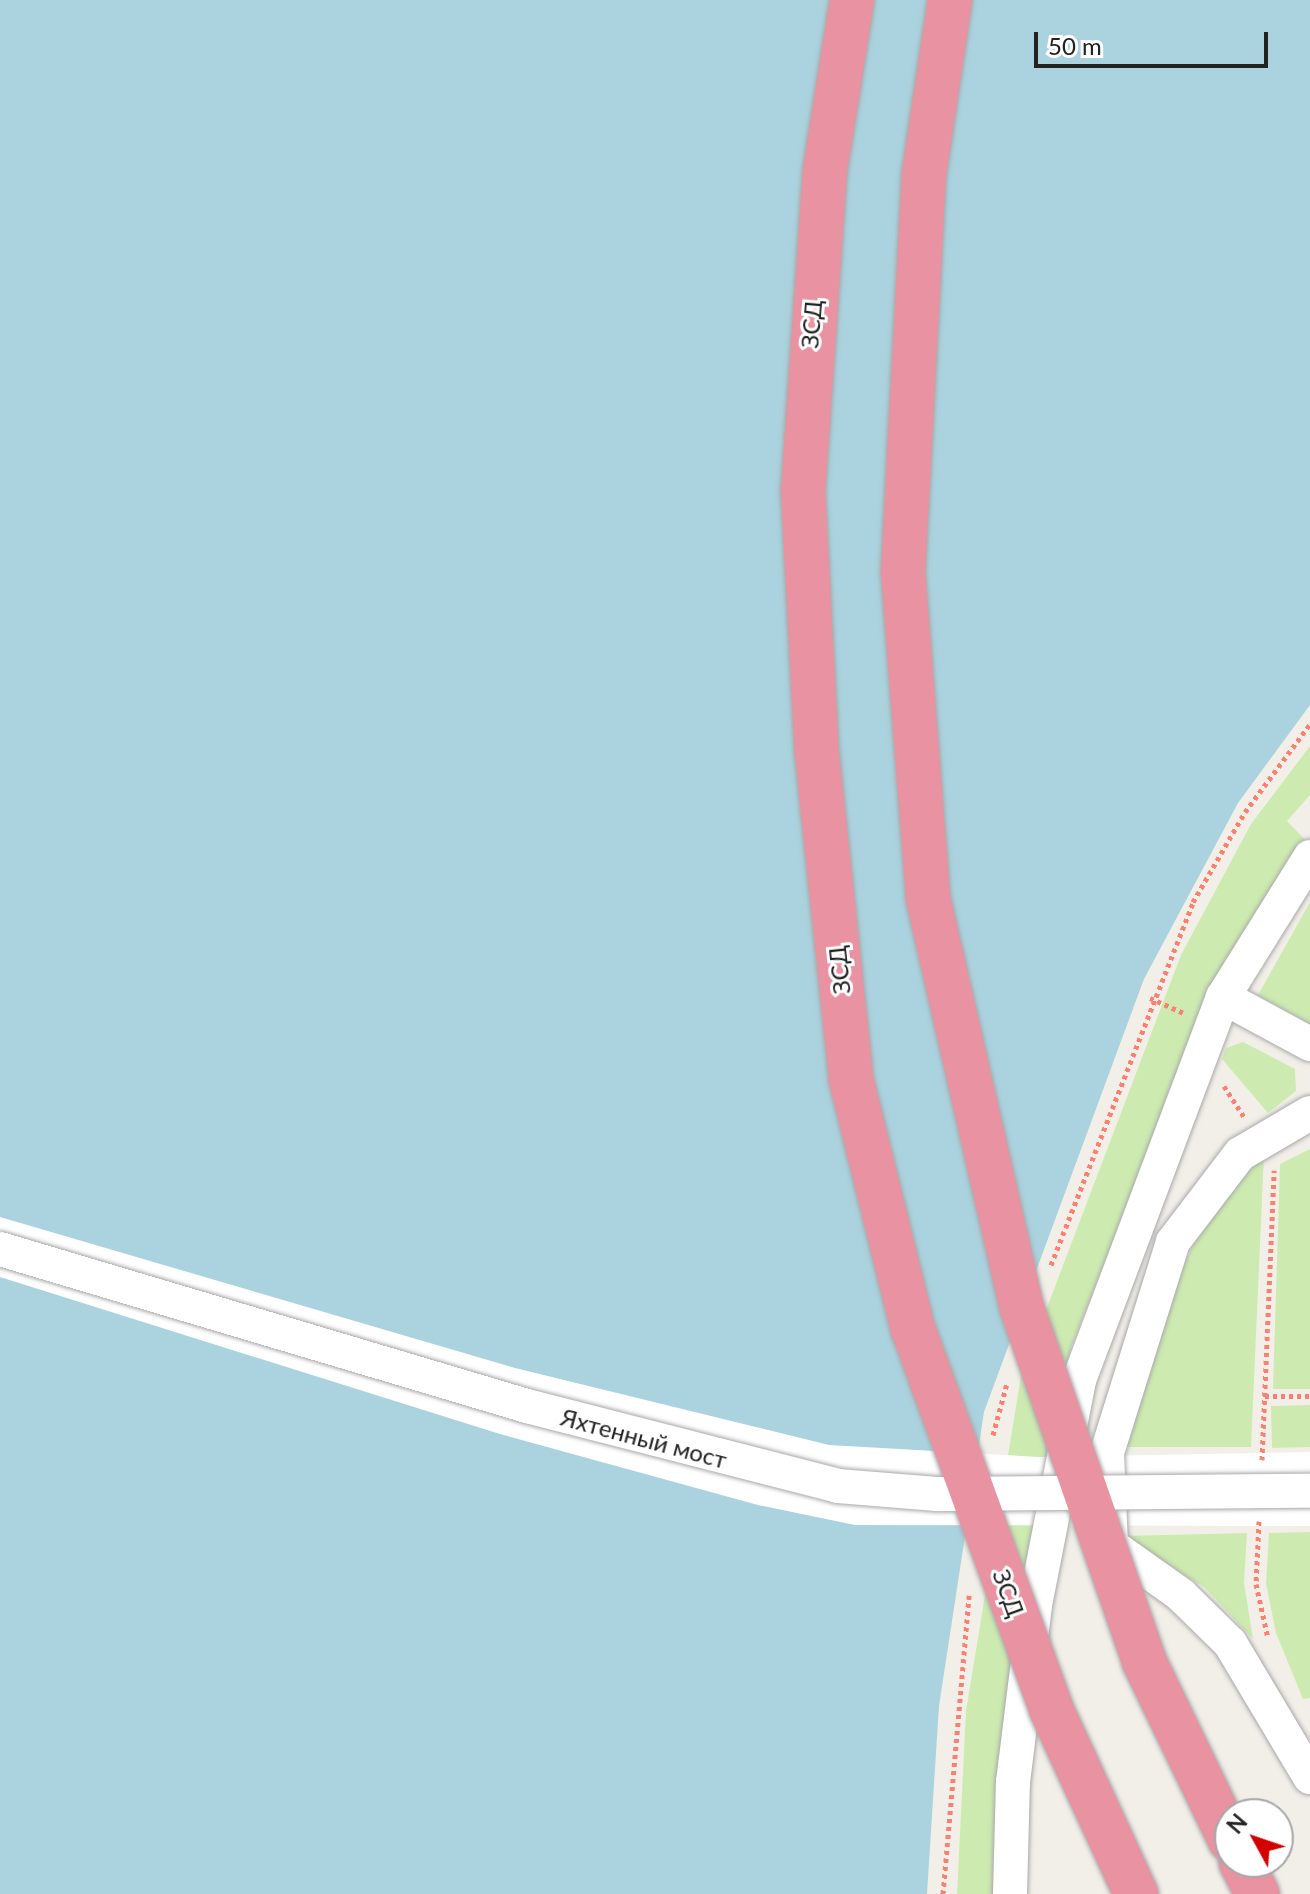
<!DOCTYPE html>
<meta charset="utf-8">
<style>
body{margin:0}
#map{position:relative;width:1310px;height:1894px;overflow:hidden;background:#f2efe9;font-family:Lato,sans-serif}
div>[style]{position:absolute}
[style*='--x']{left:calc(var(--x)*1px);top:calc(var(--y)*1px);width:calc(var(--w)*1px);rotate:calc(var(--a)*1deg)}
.grass>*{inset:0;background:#cdebb0}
.water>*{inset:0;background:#aad3df}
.pier>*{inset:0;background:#fff}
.path>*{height:5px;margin-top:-2.5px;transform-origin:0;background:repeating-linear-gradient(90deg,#fa8072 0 4px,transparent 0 8px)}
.roads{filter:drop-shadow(0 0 2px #a9a9a9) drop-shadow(0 0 2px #a9a9a9)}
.minor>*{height:34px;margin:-17px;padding:0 17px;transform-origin:17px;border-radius:17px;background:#fff}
.highway>*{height:44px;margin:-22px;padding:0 22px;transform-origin:22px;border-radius:22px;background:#e892a2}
.bridges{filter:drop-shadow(0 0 2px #a9a9a9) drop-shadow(0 0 2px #a9a9a9)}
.minor-bridge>*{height:34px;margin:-17px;padding:0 17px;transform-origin:17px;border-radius:17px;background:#fff}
.highway-bridge>*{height:44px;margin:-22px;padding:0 22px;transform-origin:22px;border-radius:22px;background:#e892a2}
span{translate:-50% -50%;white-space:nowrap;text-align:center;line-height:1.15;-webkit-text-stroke:6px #fff;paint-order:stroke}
.street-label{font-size:24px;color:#222}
.north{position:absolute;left:1214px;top:1798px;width:80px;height:80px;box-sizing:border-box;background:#fff;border:2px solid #a7a7a7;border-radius:50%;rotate:310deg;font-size:22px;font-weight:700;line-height:32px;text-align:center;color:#222}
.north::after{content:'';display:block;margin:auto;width:28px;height:36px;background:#d40000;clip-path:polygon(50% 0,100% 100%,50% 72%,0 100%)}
.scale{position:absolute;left:1034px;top:32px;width:234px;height:36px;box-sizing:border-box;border:4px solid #222;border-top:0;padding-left:10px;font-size:24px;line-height:28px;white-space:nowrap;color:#222;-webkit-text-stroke:6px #fff;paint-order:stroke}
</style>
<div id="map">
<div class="grass">
<i style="clip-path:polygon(1310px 746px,1310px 795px,1287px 821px,1310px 845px,1156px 1135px,1071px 1347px,1027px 1581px,1000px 1894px,957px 1894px,966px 1711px,1021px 1376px,1181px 955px,1251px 824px)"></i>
<i style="clip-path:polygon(1310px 902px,1310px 1024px,1258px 995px)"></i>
<i style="clip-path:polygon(1243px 1042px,1295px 1069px,1296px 1091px,1268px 1113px,1222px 1059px,1226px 1048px)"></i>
<i style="clip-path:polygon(1310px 1149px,1310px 1389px,1273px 1389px,1280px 1164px)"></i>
<i style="clip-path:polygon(1264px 1155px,1251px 1447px,1127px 1447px,1179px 1275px,1206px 1218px)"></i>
<i style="clip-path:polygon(1310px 1405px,1310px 1447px,1272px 1448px,1271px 1406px)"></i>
<i style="clip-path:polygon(1310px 1532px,1310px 1698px,1303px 1699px,1276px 1633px,1266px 1584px,1269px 1533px)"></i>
<i style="clip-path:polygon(1247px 1533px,1244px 1583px,1253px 1639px,1204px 1587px,1122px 1536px)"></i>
</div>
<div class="water">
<i style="clip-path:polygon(0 0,1310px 0,1310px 705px,1238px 803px,1144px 979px,984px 1412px,939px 1706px,927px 1894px,0 1894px)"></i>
</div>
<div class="pier">
<i style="clip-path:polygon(0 1217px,515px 1368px,829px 1445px,1038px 1457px,1310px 1452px,1310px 1526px,855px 1525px,758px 1505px,500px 1434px,0 1277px)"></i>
</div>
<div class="path">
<i style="--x:1150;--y:998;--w:36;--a:24"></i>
<i style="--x:1224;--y:1086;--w:38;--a:57"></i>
<i style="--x:1051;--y:1265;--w:390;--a:-68.6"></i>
<i style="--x:1193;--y:902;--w:104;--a:-60"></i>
<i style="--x:1245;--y:812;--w:109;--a:-53.5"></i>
<i style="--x:1265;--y:1396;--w:45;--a:0"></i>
<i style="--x:993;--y:1435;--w:54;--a:-74.9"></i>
<i style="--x:1262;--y:1460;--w:290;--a:-87.6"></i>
<i style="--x:1259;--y:1521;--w:63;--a:92.7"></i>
<i style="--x:1256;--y:1584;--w:55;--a:77.5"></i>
<i style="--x:943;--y:1894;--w:300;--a:-85"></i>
</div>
<div class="roads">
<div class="minor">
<i style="--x:1223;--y:997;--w:99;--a:28.4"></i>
<i style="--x:1310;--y:1113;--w:81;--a:149.6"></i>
<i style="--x:1240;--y:1154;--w:111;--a:127.3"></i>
<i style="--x:1173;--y:1242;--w:221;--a:107.4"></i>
<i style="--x:1107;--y:1453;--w:92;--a:87.5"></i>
<i style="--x:1111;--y:1545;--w:86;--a:35.5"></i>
<i style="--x:1181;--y:1595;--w:69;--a:44.4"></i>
<i style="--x:1230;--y:1643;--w:156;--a:59.2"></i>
<i style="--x:1010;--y:1894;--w:112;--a:-88.5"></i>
<i style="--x:1013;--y:1782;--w:178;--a:-82.9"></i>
<i style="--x:1035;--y:1605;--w:229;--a:-78.9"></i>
<i style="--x:1079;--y:1380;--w:409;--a:-69.4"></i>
<i style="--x:1223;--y:997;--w:165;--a:-58.1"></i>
</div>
<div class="highway">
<i style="--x:1241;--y:1862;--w:36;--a:63"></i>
</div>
</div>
<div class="bridges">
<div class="minor-bridge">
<i style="--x:0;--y:1249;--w:550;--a:16.59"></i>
<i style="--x:527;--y:1406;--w:321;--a:14.4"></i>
<i style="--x:838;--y:1486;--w:99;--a:4.6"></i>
<i style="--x:937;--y:1494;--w:373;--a:-0.5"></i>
</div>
<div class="highway-bridge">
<i style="--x:852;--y:0;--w:172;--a:99"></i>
<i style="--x:825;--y:170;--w:321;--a:93.9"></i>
<i style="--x:803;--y:490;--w:264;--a:87"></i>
<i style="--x:817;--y:754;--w:327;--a:84"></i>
<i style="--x:851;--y:1079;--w:258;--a:76.1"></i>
<i style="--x:913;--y:1329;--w:404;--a:70"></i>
<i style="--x:1051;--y:1709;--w:204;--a:65.3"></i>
<i style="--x:950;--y:0;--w:175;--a:98.5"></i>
<i style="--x:924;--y:173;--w:399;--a:93"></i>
<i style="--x:903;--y:571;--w:328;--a:85.6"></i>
<i style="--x:928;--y:898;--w:421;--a:77.1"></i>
<i style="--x:1022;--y:1308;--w:373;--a:70.9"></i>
<i style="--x:1144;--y:1661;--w:199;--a:64.3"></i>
</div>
</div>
<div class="street-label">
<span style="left:811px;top:324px;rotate:-85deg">ЗСД</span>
<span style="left:839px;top:970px;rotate:-96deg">ЗСД</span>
<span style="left:644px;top:1438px;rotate:15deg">Яхтенный мост</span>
<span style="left:1009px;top:1593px;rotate:70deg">ЗСД</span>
</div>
<div class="north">N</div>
<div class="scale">50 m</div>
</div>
